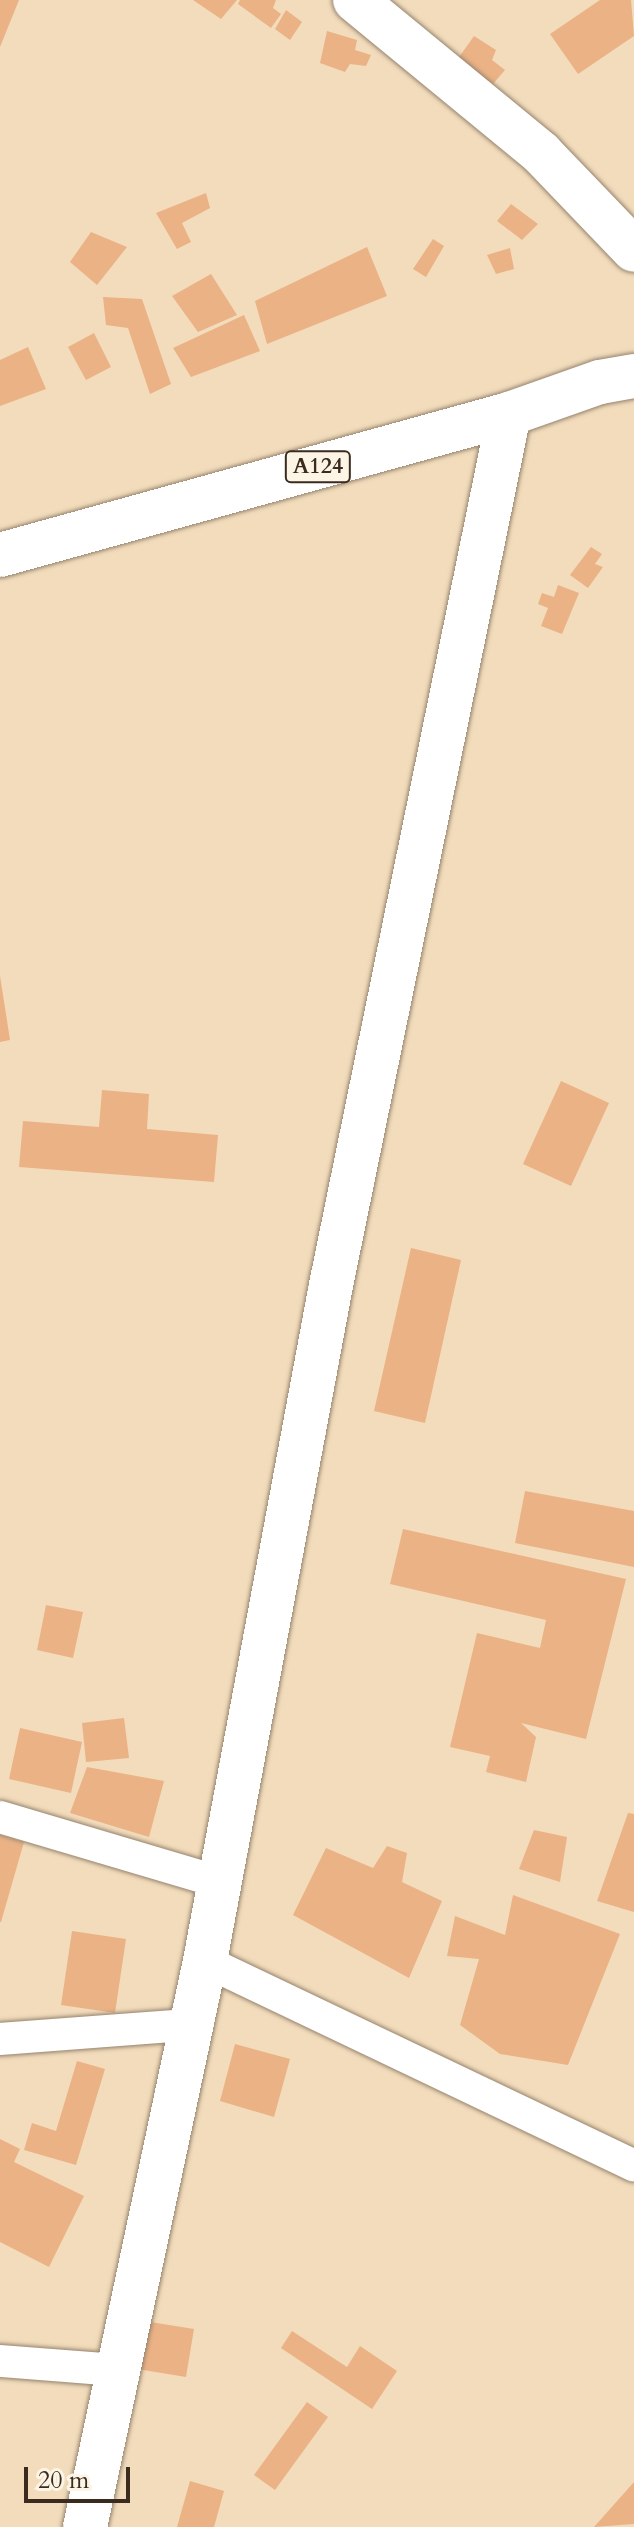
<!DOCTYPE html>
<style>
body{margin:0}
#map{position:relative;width:634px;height:2527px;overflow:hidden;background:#f2dcbc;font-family:Cardo,serif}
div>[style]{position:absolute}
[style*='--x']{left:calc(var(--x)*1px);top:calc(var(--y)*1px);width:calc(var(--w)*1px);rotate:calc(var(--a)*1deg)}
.building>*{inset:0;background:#ebb286}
.roads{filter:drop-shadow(0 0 2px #96836d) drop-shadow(0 0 2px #96836d)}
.street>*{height:32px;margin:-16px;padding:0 16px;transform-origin:16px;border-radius:16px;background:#fff}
.secondary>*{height:44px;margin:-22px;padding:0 22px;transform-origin:22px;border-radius:22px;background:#fff}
.highway>*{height:44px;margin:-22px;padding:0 22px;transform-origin:22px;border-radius:22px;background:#fff}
span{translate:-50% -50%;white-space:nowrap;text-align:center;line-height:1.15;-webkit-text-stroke:6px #fcf5e5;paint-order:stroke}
.shield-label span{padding:2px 6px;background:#fcf5e5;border:2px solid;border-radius:6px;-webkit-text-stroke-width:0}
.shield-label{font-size:22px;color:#3b2a1e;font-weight:700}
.scale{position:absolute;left:24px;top:2467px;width:106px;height:36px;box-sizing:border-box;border:4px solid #3b2a1e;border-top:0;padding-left:10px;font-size:24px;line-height:28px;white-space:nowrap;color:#3b2a1e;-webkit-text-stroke:6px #fcf5e5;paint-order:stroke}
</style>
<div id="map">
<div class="building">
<i style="clip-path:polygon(0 0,19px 0,0 47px)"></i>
<i style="clip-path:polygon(193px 0,237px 0,221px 19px)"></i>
<i style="clip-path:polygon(240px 0,276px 0,273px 8px,281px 14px,271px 28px,238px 4px)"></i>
<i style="clip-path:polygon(600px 0,631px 0,634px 36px,578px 74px,550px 34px)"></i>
<i style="clip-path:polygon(286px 10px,302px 22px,290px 40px,275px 29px)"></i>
<i style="clip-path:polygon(327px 31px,357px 40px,355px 50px,371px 55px,366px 66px,350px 64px,345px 72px,320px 63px)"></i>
<i style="clip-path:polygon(474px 36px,496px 50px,492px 60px,505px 70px,493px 84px,457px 60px)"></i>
<i style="clip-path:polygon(206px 193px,210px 208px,182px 223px,191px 242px,177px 249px,156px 213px)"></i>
<i style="clip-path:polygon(511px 204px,538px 224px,522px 240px,497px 221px)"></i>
<i style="clip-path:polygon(91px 232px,127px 247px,97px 285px,70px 262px)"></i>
<i style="clip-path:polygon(433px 239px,444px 246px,426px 277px,413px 269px)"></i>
<i style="clip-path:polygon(367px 247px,387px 296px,267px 344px,255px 301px)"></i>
<i style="clip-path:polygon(510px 248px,514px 269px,496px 274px,487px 255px)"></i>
<i style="clip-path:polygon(211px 274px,237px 315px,198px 332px,172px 296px)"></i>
<i style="clip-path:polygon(103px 297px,142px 299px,171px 384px,150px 394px,128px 328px,106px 325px)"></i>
<i style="clip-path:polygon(244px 315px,260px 351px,191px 377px,173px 348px)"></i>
<i style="clip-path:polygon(94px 333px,111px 367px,86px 380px,68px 347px)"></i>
<i style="clip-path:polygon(28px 347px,46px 389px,0 406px,0 360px)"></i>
<i style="clip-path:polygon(591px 547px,602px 554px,595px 564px,603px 567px,588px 588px,570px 575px)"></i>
<i style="clip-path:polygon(558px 585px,579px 593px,562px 634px,541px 626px,548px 608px,538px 604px,542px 593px,554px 597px)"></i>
<i style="clip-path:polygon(0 976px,10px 1040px,0 1042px)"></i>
<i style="clip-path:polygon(561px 1081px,609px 1103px,571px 1186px,523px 1164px)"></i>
<i style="clip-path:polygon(102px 1090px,149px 1094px,147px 1129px,218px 1135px,214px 1182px,19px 1167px,23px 1121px,99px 1127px)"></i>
<i style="clip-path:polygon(411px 1248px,461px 1260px,425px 1423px,374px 1411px)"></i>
<i style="clip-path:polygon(525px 1491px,634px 1511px,634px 1567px,515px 1543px)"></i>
<i style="clip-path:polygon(403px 1529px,626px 1579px,586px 1739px,521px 1723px,536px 1737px,526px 1782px,486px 1772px,490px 1756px,450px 1747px,477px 1633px,540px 1648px,546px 1620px,390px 1584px)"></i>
<i style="clip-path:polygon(46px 1605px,83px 1612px,73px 1658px,37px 1650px)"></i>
<i style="clip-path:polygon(124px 1718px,129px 1758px,86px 1762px,82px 1723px)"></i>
<i style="clip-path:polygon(20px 1728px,82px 1742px,71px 1793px,9px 1779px)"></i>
<i style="clip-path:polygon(87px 1767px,164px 1781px,149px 1837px,70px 1813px)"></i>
<i style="clip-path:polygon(628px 1813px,634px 1814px,634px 1912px,597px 1901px)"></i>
<i style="clip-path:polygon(534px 1830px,567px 1837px,560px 1882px,519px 1869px)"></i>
<i style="clip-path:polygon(0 1835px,24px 1842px,1px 1922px,0 1922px)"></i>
<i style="clip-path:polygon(387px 1846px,407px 1853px,402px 1882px,442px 1901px,409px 1978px,293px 1915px,326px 1848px,373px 1868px)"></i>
<i style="clip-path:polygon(513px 1895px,620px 1934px,568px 2065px,500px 2054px,460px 2025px,479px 1959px,447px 1956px,455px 1916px,505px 1935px)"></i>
<i style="clip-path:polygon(72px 1931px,126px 1939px,115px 2013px,61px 2005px)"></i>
<i style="clip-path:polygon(235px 2044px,290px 2059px,274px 2117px,220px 2101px)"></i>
<i style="clip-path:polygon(77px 2061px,105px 2069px,76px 2165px,24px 2150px,32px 2123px,56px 2131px)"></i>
<i style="clip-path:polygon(0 2139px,20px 2149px,14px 2162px,84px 2196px,49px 2267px,0 2242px)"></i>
<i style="clip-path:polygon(132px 2319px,194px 2329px,186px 2377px,125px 2367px)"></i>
<i style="clip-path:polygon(292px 2331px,347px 2367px,360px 2346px,397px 2371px,372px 2409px,281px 2348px)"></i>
<i style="clip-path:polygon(307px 2402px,328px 2417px,275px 2490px,254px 2475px)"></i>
<i style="clip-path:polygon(190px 2481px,224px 2491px,214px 2527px,177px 2527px)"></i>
<i style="clip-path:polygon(634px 2482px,634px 2524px,594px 2527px)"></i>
</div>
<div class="roads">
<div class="street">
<i style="--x:0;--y:1817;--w:229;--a:16.5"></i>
<i style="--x:205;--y:1961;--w:475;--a:25.5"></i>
<i style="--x:0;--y:2039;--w:189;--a:-4.3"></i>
<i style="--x:0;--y:2361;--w:117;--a:4.4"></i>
</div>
<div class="secondary">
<i style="--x:355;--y:0;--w:241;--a:39.4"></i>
<i style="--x:541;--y:153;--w:134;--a:46.2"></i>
<i style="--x:85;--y:2527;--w:579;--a:-78.03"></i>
<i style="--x:205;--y:1961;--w:688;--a:-79.44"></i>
<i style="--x:331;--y:1285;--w:889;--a:-78.45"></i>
</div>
<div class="highway">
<i style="--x:0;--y:555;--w:528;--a:-15.48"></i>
<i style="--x:509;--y:414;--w:96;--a:-19.4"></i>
<i style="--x:600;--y:382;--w:35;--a:-10"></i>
</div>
</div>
<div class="shield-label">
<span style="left:318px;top:467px">A124</span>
</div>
<div class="scale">20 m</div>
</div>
